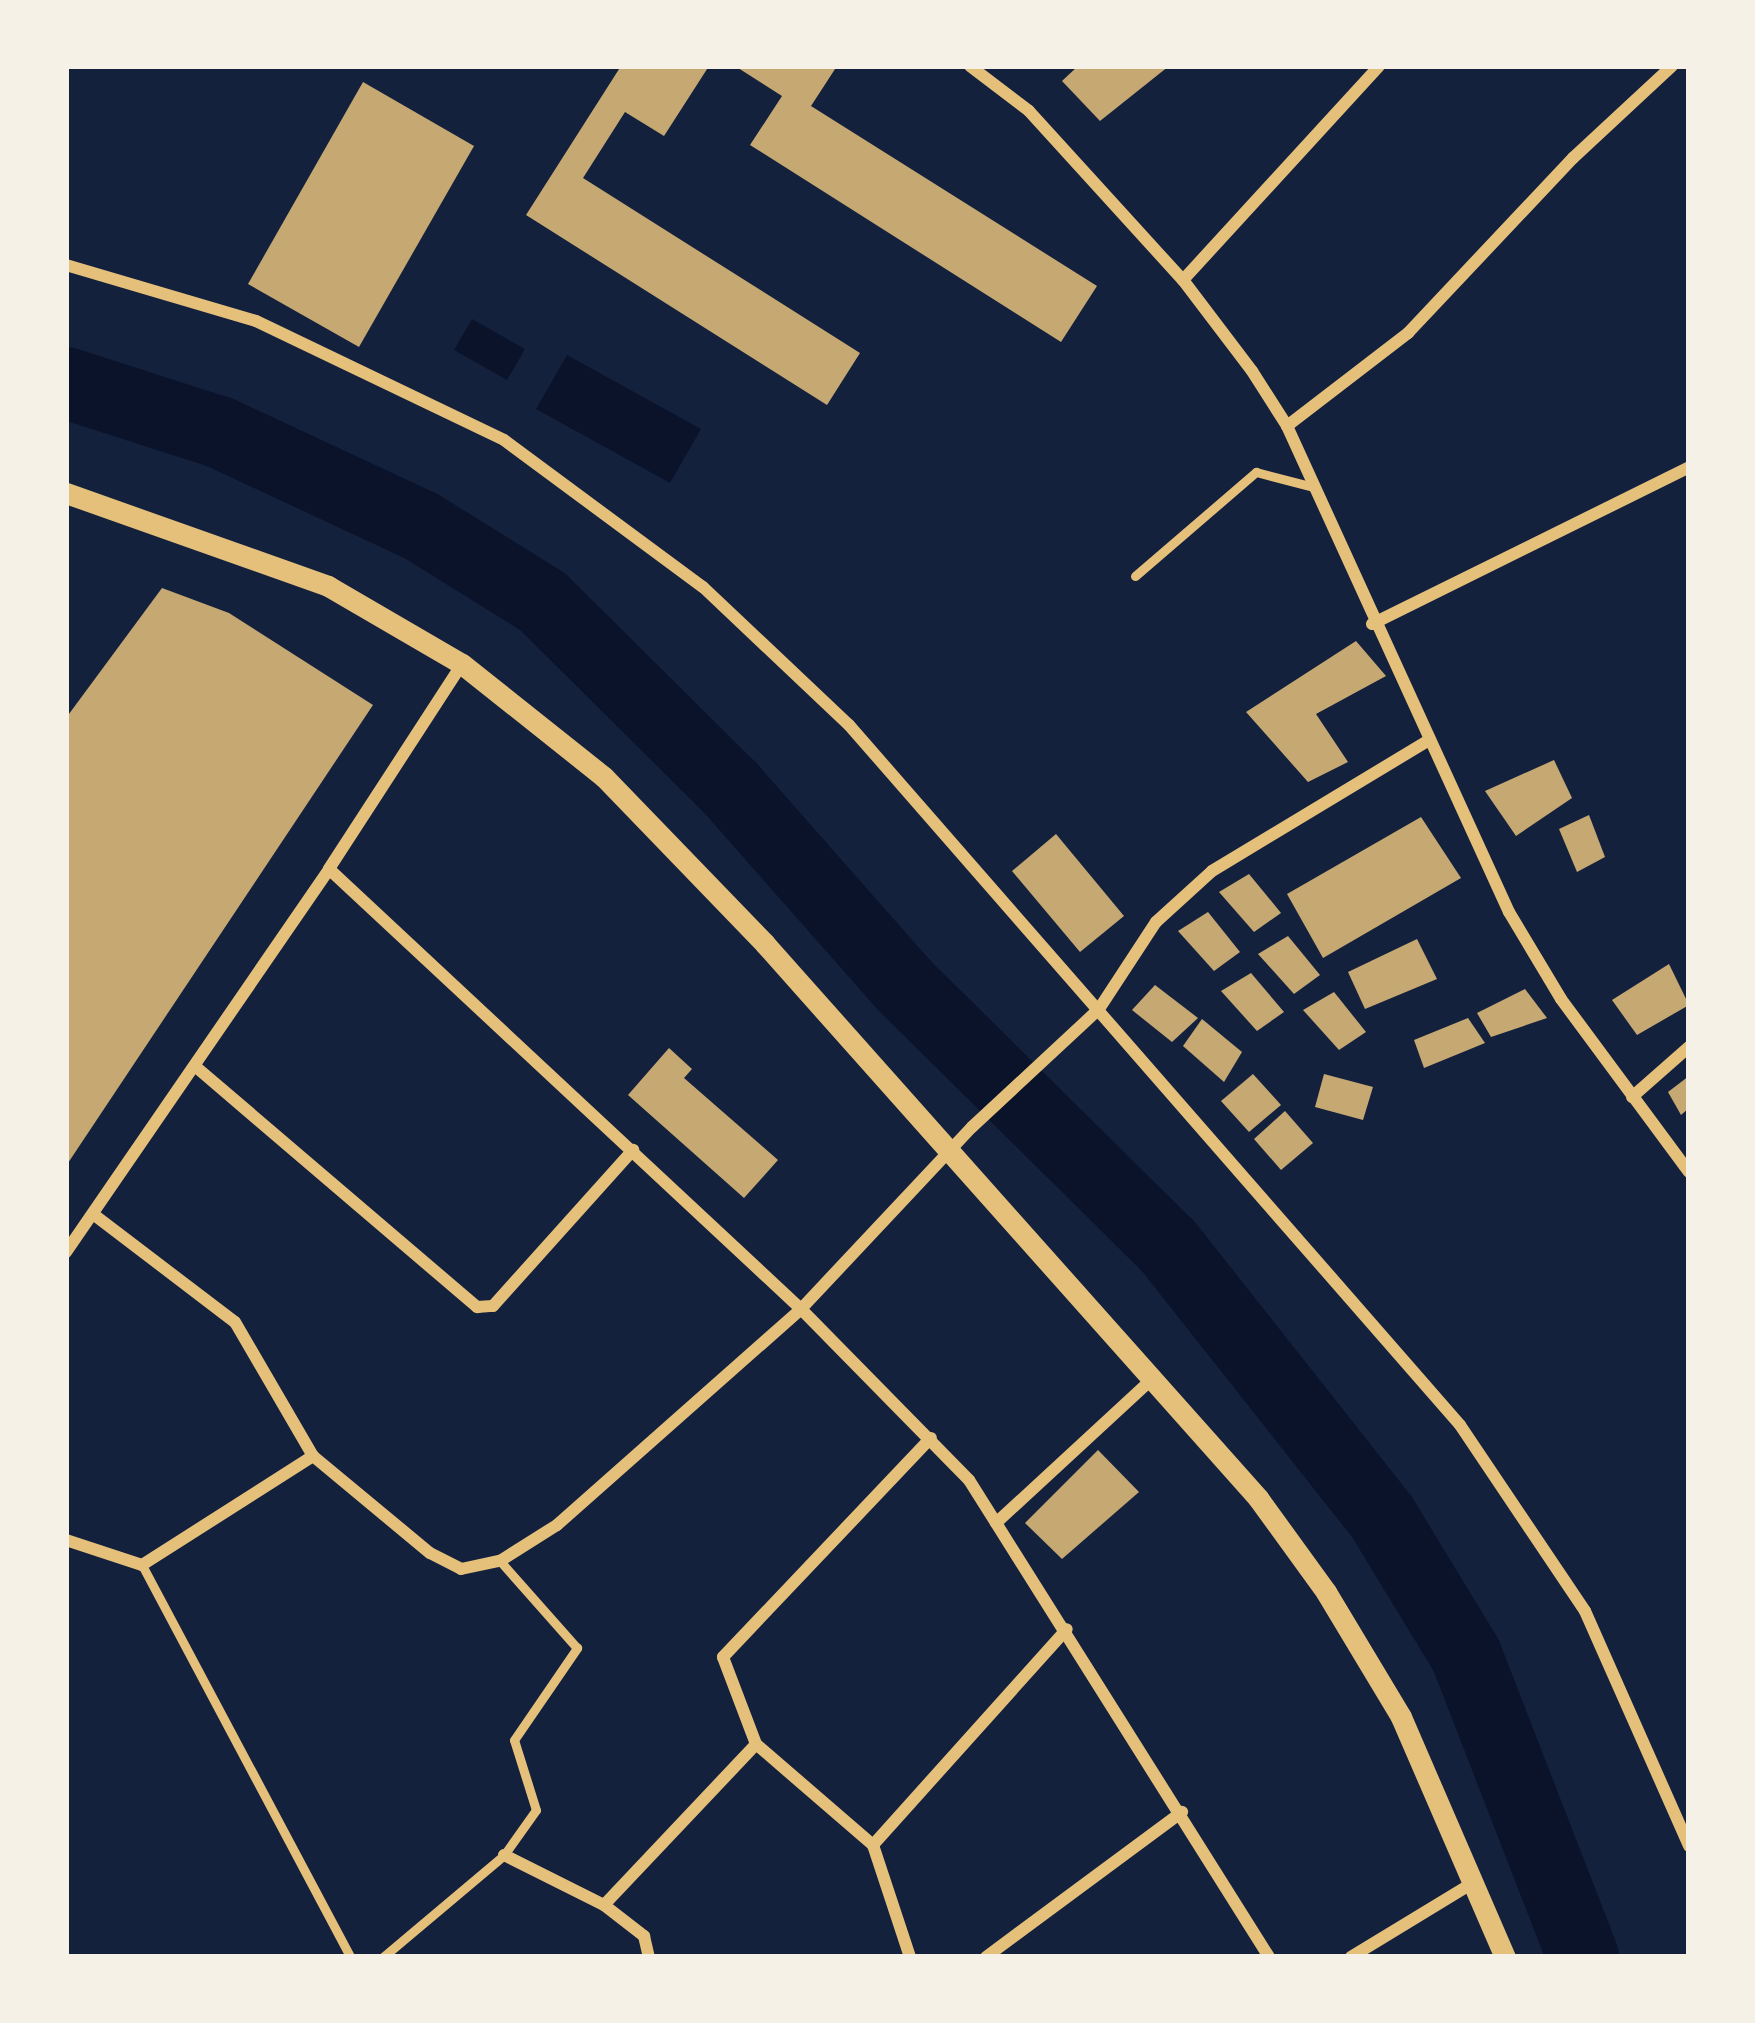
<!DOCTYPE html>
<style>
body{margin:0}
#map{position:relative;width:1755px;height:2023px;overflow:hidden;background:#14213d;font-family:Roboto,sans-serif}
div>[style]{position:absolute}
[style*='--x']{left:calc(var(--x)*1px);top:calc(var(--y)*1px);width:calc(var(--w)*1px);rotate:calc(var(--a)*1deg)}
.water>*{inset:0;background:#0b132b}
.river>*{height:72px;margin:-36px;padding:0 36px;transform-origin:36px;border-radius:36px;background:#0b132b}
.building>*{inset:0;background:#c6a872}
.service>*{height:9px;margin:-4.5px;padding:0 4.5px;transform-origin:4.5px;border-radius:4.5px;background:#e5c07b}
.minor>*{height:12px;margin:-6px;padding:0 6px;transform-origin:6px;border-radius:6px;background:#e5c07b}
.tertiary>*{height:21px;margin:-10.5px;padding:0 10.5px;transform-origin:10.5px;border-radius:10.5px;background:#e5c07b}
span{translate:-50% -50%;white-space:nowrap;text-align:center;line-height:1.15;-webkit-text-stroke:9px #f6f1e7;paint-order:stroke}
.frame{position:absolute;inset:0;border:69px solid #f6f1e7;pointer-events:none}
</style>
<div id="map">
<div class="water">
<i style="clip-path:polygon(472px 319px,525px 349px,507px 380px,454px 350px)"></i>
<i style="clip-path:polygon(567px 355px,701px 429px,670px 483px,536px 409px)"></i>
</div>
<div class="river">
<i style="--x:66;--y:383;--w:161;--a:17.8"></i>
<i style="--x:219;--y:432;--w:223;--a:25"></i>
<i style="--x:421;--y:526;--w:144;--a:31.9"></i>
<i style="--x:543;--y:602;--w:267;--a:44.8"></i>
<i style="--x:732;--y:790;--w:260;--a:48.6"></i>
<i style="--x:904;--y:985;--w:371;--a:44.7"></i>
<i style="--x:1168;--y:1246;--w:345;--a:51.7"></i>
<i style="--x:1382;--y:1517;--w:162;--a:58.7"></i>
<i style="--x:1466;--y:1655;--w:324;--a:68.8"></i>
</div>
<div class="building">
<i style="clip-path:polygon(621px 66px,709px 66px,664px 136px,625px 112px,583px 178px,860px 353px,827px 405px,526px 215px)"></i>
<i style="clip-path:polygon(735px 66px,837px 66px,811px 106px,1097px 286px,1061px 342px,750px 145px,782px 96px)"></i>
<i style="clip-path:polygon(1078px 66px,1169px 66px,1100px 121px,1062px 81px)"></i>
<i style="clip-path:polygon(363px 82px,474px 146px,359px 347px,248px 284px)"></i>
<i style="clip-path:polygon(162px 588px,229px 613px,373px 705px,66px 1166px,66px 718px)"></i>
<i style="clip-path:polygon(1356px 641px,1386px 676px,1316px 714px,1348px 762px,1308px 782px,1246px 712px)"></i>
<i style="clip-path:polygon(1554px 760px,1572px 798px,1516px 836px,1485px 791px)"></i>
<i style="clip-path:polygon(1589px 815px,1605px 857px,1577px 872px,1559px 829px)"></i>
<i style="clip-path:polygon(1421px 817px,1461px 878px,1323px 958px,1287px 894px)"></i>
<i style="clip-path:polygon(1056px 834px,1124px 916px,1080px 952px,1012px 871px)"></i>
<i style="clip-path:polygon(1249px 874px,1281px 913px,1254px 932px,1219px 892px)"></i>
<i style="clip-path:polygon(1208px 912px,1240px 952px,1214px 971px,1178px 931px)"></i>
<i style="clip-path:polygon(1288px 936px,1320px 975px,1294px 994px,1258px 954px)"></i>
<i style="clip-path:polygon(1417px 939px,1437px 979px,1365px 1009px,1348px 972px)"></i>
<i style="clip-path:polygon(1669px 964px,1689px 1005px,1637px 1035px,1612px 1000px)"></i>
<i style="clip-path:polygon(1251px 973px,1284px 1012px,1257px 1031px,1221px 991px)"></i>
<i style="clip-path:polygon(1155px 985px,1198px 1018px,1172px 1042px,1132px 1010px)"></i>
<i style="clip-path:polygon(1525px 989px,1547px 1018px,1491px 1037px,1477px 1013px)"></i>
<i style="clip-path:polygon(1334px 992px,1366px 1032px,1339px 1050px,1303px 1010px)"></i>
<i style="clip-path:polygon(1468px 1018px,1485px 1043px,1424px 1068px,1414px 1040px)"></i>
<i style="clip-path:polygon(1202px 1019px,1242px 1052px,1224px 1082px,1183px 1046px)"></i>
<i style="clip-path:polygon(669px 1048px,692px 1069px,684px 1078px,778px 1160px,744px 1198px,628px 1095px)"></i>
<i style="clip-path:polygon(1253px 1074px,1281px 1105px,1249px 1132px,1221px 1101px)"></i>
<i style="clip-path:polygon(1324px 1074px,1373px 1087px,1363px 1120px,1315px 1107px)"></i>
<i style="clip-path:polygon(1689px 1076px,1689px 1108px,1681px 1115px,1668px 1092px)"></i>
<i style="clip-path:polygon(1285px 1111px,1313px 1143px,1281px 1170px,1254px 1139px)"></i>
<i style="clip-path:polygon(1098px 1450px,1139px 1492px,1062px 1559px,1025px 1523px)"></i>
</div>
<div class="service">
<i style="--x:1135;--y:576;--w:160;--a:-40.7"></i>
<i style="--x:1256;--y:472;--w:59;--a:14.7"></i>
<i style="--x:142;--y:1565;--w:444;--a:62"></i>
<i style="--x:383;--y:1957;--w:158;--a:-40.1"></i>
<i style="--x:504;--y:1855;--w:55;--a:-54.6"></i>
<i style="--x:536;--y:1810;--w:73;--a:-107.4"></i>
<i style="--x:514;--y:1740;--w:112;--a:-55.6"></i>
<i style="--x:577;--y:1648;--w:116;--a:-131.5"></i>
</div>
<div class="minor">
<i style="--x:970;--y:66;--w:74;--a:37.3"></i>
<i style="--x:1029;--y:111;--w:229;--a:47.7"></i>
<i style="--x:1183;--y:280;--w:114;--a:52.8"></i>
<i style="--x:1252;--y:371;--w:65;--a:57.5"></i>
<i style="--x:1287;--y:426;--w:534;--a:65.45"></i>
<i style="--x:1509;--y:912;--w:101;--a:59.1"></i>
<i style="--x:1561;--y:999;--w:215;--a:53.5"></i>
<i style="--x:66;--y:265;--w:198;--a:16.4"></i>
<i style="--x:256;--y:321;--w:275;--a:25.6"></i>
<i style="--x:504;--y:440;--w:247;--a:36.5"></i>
<i style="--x:703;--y:587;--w:201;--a:43.4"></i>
<i style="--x:849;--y:725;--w:929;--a:48.88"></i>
<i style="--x:1460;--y:1425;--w:224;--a:56.1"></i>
<i style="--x:1585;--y:1611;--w:257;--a:66.1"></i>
<i style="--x:1183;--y:280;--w:290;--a:-47.5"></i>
<i style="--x:1287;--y:426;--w:153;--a:-37.5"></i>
<i style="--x:1408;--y:333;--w:241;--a:-46.7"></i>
<i style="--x:1573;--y:158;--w:135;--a:-42.9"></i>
<i style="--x:1372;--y:624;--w:354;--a:-26.3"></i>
<i style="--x:462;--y:664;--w:244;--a:123"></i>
<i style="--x:329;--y:869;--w:645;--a:42.99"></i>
<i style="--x:801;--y:1309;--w:240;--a:45.5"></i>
<i style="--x:969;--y:1480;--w:563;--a:57.83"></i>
<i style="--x:196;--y:1067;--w:370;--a:40.5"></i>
<i style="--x:477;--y:1307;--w:16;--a:-4"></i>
<i style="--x:493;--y:1306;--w:210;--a:-48.1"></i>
<i style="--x:1632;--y:1097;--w:76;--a:-41.3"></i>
<i style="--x:93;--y:1214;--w:178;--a:37.3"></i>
<i style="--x:235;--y:1322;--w:155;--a:59.8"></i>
<i style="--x:66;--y:1252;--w:465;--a:-55.5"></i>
<i style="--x:996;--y:1523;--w:214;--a:-42.7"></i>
<i style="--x:66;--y:1540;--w:80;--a:18.2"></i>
<i style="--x:142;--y:1565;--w:203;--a:-32.5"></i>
<i style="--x:313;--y:1456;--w:152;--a:39.7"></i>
<i style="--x:430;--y:1553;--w:35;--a:27"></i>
<i style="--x:461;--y:1569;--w:40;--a:-12"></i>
<i style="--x:500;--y:1561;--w:67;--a:-32.3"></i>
<i style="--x:557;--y:1525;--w:326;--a:-41.5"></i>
<i style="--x:801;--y:1309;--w:250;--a:-46.8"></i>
<i style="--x:972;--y:1127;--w:173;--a:-42.9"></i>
<i style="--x:1099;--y:1009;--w:104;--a:-56.8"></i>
<i style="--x:1156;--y:922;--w:76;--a:-42.3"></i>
<i style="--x:1212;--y:871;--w:250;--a:-31.1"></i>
<i style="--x:873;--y:1845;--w:290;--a:-48.1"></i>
<i style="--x:504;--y:1855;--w:112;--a:26.6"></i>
<i style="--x:604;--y:1905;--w:51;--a:37.8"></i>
<i style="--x:644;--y:1936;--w:22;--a:77"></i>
<i style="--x:604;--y:1905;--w:221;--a:-46.6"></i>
<i style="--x:910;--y:1957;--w:118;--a:-108.3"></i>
<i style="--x:873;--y:1845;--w:155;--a:-139.2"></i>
<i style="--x:756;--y:1744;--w:93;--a:-110.8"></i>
<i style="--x:723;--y:1657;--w:302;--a:-46.5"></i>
<i style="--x:986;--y:1957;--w:244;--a:-36.5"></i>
<i style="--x:1351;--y:1957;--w:146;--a:-31.3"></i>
</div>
<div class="tertiary">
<i style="--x:66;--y:493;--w:278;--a:19.5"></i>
<i style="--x:328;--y:586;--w:155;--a:30.2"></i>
<i style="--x:462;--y:664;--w:181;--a:38.5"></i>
<i style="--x:604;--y:777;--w:232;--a:46"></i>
<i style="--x:765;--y:944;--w:742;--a:48.33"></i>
<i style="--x:1258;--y:1498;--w:116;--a:54.1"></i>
<i style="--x:1326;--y:1592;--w:146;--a:59"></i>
<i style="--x:1401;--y:1717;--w:262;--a:66.6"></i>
</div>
<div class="frame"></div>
</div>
